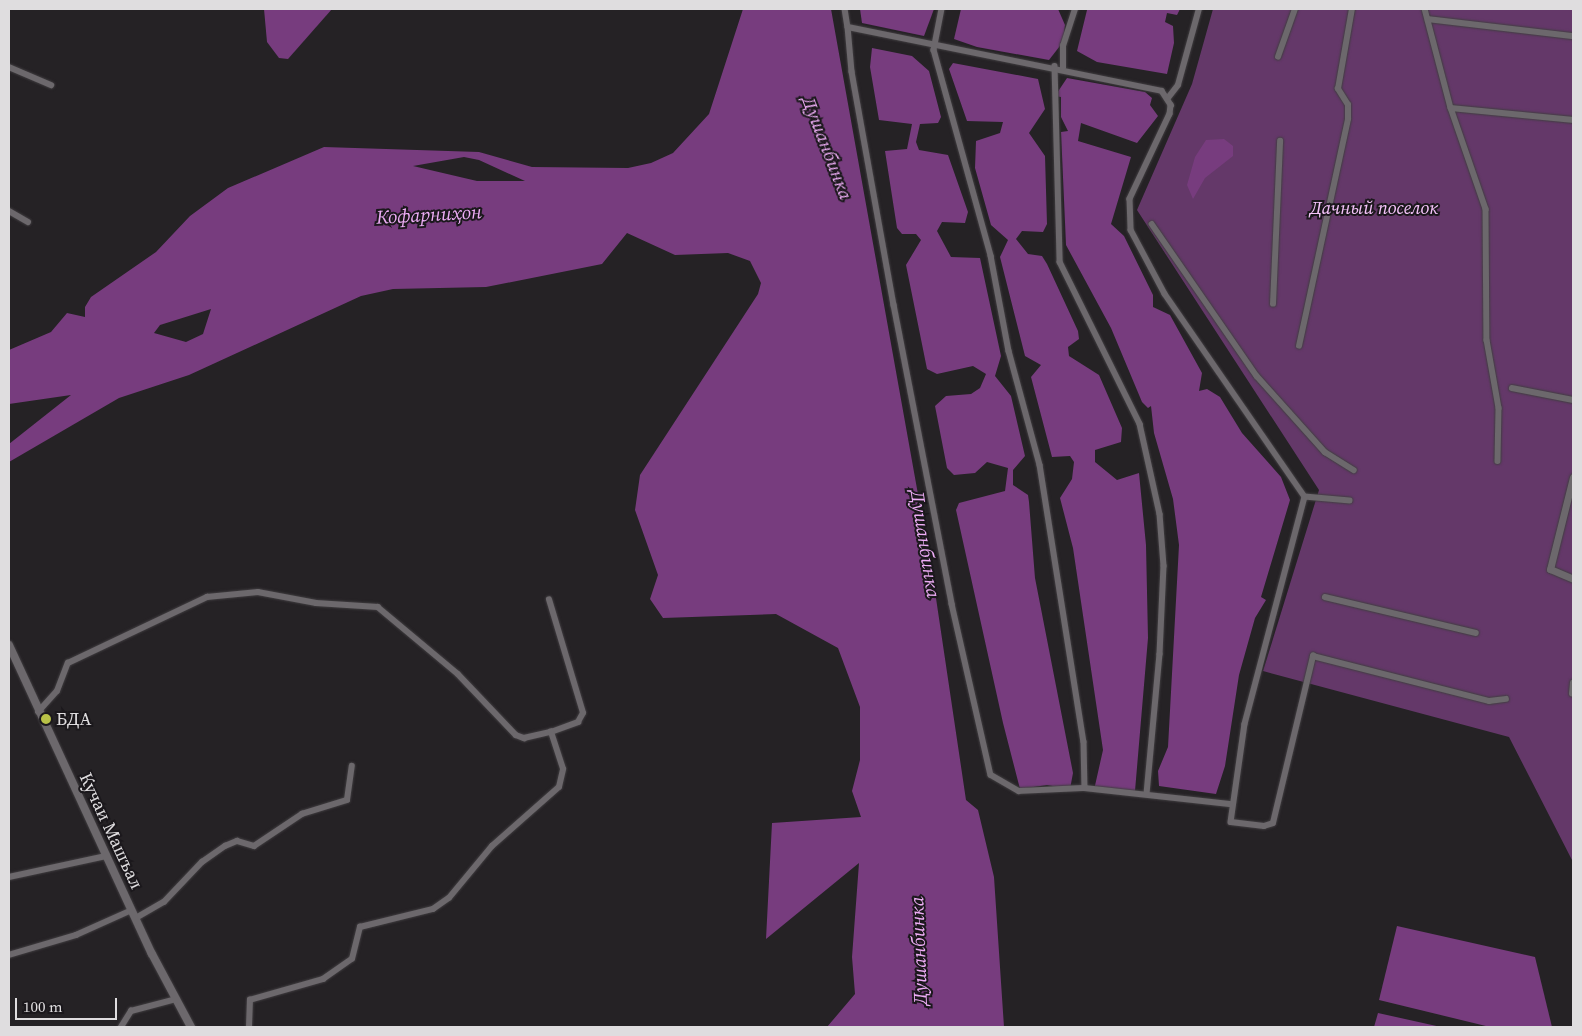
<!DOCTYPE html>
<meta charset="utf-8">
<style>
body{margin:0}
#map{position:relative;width:1582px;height:1036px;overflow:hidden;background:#252225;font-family:"Source Serif 4",serif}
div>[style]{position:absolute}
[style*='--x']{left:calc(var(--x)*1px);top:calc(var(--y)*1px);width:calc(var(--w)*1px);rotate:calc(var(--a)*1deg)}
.green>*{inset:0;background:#643869}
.water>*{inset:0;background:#773c7e}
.roads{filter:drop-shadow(0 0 1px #403d40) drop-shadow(0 0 1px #403d40)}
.minor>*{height:5.5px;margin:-2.75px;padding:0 2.75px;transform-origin:2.75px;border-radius:2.75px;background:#6c686c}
.tertiary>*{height:7px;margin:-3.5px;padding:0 3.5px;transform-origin:3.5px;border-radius:3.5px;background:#6c686c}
.secondary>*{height:8px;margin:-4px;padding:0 4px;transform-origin:4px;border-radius:4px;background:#6c686c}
.dots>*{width:14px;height:14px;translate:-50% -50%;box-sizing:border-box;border:2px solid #1b181c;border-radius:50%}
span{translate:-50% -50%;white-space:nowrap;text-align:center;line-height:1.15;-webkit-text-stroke:4px #1b181c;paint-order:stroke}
.park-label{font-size:18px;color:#f6c4fb;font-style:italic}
.poi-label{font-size:18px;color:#dfdddf}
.left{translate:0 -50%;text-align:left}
.street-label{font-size:18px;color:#dfdddf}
.water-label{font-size:19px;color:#eeadf6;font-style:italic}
.frame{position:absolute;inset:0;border:10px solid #dfdddf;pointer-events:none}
.scale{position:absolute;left:15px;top:998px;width:102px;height:22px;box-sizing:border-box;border:2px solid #dfdddf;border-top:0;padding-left:6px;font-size:15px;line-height:18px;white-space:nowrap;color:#dfdddf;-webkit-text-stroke:4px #1b181c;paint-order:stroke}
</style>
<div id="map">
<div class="green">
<i style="clip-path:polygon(1213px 9px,1573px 9px,1573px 862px,1509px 737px,1263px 671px,1319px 490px,1137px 210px,1192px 84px)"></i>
</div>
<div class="water">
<i style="clip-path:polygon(264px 9px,332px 9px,288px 59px,279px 58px,267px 42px)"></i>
<i style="clip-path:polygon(evenodd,743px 9px,831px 9px,933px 578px,966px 800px,978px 810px,994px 877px,1004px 1027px,827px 1027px,855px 994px,852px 957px,859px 863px,766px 939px,772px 823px,861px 817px,852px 791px,860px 760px,860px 707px,838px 648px,776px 614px,663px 618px,650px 599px,658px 575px,635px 510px,640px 475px,758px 294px,761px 283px,750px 261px,728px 253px,675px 255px,627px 233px,602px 264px,486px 287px,393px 289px,361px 296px,189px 375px,119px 398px,9px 462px,9px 444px,71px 395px,9px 404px,9px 350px,51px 332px,67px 313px,85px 317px,85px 307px,91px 297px,156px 252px,190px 216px,228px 188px,324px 147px,479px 152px,532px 167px,628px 168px,651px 163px,673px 153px,709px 114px,743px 9px,464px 157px,479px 160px,525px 181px,477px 181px,413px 166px,464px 157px,743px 9px,211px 309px,203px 334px,186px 342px,154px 333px,160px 325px,211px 309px)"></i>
<i style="clip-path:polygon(860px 9px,934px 9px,924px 36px,862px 23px)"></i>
<i style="clip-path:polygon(961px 9px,1058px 9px,1065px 25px,1063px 42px,1049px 60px,977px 47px,954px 39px)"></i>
<i style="clip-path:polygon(1180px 9px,1177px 15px,1167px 13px,1165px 22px,1173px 26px,1174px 43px,1167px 74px,1097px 62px,1077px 51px,1087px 10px)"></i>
<i style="clip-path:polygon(872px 48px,912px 56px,929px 71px,941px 117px,938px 123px,920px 124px,916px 142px,919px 150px,948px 155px,968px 212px,965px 223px,942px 222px,937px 231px,951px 257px,980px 258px,1001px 356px,995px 376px,1011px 396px,1025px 456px,1013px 470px,1013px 485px,1028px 495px,1029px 502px,1035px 578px,1073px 773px,1070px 789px,1047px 785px,1020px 789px,1003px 723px,956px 510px,959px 503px,1005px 491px,1008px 468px,987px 462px,975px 473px,954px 475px,947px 468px,935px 406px,946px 396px,971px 394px,980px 388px,986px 374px,973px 366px,937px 374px,927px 369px,906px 265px,921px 240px,916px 234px,902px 234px,897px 228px,885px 151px,907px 149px,912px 124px,879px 120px,870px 67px)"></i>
<i style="clip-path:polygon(953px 63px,1038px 79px,1045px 109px,1029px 133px,1045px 156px,1047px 224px,1043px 232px,1022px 231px,1016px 239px,1028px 254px,1042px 256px,1047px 264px,1078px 331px,1079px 339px,1068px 347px,1069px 356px,1099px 375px,1122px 428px,1121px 442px,1095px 450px,1095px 462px,1117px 480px,1139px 473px,1146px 545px,1148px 638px,1135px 791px,1094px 790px,1103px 750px,1073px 548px,1060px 498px,1072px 479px,1074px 462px,1070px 456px,1052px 457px,1031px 377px,1041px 365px,1025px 356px,1000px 257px,1008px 240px,991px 225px,975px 168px,976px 141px,1000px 133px,1003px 122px,967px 121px,949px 69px)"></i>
<i style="clip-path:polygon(1067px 78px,1145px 92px,1152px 98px,1150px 105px,1158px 116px,1137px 143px,1081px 123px,1078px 141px,1131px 157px,1111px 224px,1124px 236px,1153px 295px,1153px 307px,1170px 315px,1202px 373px,1199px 391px,1207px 389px,1220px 397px,1242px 433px,1281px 477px,1290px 500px,1261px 597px,1266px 600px,1255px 618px,1239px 675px,1225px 766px,1216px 794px,1159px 786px,1158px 771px,1168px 747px,1179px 545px,1173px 499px,1154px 433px,1151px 406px,1148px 408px,1142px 402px,1111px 328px,1066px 245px,1061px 132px,1068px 131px,1061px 117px,1061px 97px,1055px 96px)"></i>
<i style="clip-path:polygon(1224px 139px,1233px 146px,1233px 156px,1205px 178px,1193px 199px,1187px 185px,1195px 157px,1206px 140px)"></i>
<i style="clip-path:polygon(1397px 926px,1535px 957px,1552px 1027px,1490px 1027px,1379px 1000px)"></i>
<i style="clip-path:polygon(1378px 1013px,1441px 1027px,1374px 1027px)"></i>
</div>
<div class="roads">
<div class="minor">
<i style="--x:845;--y:9;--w:18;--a:81"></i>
<i style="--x:848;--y:27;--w:320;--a:11.5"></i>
<i style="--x:1162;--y:91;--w:17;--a:57"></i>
<i style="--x:1171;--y:105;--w:9;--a:96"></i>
<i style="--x:1170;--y:114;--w:94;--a:115.2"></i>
<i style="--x:1130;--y:199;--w:31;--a:88"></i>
<i style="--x:1131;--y:230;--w:72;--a:62"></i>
<i style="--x:1165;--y:294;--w:247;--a:55.4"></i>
<i style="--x:942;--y:9;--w:42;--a:101"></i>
<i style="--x:934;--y:50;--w:214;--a:74.5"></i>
<i style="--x:991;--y:256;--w:97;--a:79.3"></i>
<i style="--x:1009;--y:351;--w:118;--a:74.8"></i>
<i style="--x:1040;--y:465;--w:280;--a:81"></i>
<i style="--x:1084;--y:742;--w:46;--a:88.8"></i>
<i style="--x:1085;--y:788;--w:147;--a:6.3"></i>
<i style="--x:1425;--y:9;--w:102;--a:75.3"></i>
<i style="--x:1451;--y:108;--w:107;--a:70.9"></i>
<i style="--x:1486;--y:209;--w:131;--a:89.6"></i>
<i style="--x:1487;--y:340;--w:69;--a:80"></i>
<i style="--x:1499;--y:408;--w:53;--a:91.1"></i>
<i style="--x:1428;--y:19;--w:146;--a:6.7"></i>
<i style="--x:848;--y:27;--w:45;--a:84.9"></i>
<i style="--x:852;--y:72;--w:237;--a:79.8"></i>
<i style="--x:894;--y:305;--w:305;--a:79"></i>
<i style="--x:952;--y:604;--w:175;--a:77.2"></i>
<i style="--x:991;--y:775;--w:32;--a:30"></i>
<i style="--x:1019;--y:791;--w:66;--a:-2.6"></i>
<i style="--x:1278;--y:57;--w:51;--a:-70.5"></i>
<i style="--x:1055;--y:66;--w:196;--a:88.5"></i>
<i style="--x:1060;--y:262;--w:181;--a:63.7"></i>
<i style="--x:1140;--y:424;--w:92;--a:77.5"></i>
<i style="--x:1160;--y:514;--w:52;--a:85.6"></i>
<i style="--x:1164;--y:566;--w:88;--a:92.6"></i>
<i style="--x:1160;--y:654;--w:140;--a:95.3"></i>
<i style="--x:9;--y:67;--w:46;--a:23.2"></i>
<i style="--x:1063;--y:68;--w:22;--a:-90"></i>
<i style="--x:1063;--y:46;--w:39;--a:-72"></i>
<i style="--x:1168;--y:98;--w:16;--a:-52"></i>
<i style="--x:1178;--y:85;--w:79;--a:-74.6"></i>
<i style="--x:1451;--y:108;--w:123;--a:5.6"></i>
<i style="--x:9;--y:211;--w:22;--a:30"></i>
<i style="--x:1152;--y:224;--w:185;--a:55.4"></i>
<i style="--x:1257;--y:376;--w:102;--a:48.2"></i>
<i style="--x:1325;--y:452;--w:34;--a:32"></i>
<i style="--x:1273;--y:304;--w:163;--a:-87.5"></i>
<i style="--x:1299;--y:346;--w:232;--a:-77.8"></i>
<i style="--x:1348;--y:119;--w:14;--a:-90"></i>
<i style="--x:1348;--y:105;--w:19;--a:-122"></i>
<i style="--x:1338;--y:89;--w:81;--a:-80.1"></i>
<i style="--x:1512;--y:388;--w:62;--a:11.1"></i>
<i style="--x:1350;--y:501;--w:45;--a:-174.9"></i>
<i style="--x:1305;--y:497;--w:235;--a:104.8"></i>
<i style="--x:1245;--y:724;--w:99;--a:98.1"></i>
<i style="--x:1231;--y:822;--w:33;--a:7"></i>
<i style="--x:1264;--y:826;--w:9;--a:-18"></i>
<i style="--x:1273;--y:823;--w:172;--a:-76.5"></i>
<i style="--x:1313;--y:656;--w:182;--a:14.3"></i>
<i style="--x:1489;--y:701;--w:17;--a:-7"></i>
<i style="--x:1325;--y:597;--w:155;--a:13.4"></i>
<i style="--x:1572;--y:694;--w:11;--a:-85"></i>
<i style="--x:38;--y:712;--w:28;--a:-48"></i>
<i style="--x:57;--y:691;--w:30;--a:-69"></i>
<i style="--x:68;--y:663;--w:154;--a:-25.4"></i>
<i style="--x:207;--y:597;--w:51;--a:-5.6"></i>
<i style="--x:258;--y:592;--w:59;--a:10.7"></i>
<i style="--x:316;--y:603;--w:62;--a:3.7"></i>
<i style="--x:378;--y:607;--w:104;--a:39.9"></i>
<i style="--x:458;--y:674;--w:84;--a:46.4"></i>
<i style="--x:516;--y:735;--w:9;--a:21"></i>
<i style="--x:524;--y:738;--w:28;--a:-13"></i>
<i style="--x:551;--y:732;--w:29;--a:-20"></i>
<i style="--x:578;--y:722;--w:10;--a:-61"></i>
<i style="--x:583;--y:713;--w:118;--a:-106.7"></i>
<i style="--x:9;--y:877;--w:99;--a:-12.2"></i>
<i style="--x:136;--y:918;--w:32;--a:-30"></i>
<i style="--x:164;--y:902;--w:55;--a:-46.5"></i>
<i style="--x:202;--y:862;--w:28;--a:-35"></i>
<i style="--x:225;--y:846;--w:13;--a:-23"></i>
<i style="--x:237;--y:841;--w:18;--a:16"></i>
<i style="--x:254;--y:846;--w:58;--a:-33.7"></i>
<i style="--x:302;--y:814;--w:47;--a:-17.3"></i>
<i style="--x:347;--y:800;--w:34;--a:-82"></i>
<i style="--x:9;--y:955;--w:70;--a:-16.6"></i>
<i style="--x:76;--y:935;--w:61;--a:-24.1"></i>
<i style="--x:121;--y:1027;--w:19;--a:-58"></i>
<i style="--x:131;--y:1011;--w:47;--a:-14.9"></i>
<i style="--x:249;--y:1027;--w:27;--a:-88"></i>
<i style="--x:250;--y:1000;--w:76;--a:-16"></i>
<i style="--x:323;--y:979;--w:35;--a:-35"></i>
<i style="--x:352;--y:959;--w:33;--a:-76"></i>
<i style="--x:360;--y:927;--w:75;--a:-13.9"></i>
<i style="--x:433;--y:909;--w:19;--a:-35"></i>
<i style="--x:449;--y:898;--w:67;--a:-50.4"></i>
<i style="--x:492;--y:846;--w:89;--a:-41.4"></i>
<i style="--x:559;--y:787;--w:18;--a:-77"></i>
<i style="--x:563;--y:769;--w:39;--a:-108"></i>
</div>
<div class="tertiary">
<i style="--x:1573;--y:477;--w:95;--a:104"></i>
<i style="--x:1550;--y:569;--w:25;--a:23"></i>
</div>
<div class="secondary">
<i style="--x:9;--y:645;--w:340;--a:65.2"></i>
<i style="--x:152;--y:954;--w:83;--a:61.9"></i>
</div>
</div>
<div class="dots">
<i style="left:46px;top:719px;background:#b8c147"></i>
</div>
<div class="park-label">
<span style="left:1374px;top:208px">Дачный поселок</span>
</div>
<div class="poi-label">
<span class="left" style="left:56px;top:719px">БДА</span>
</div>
<div class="street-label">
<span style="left:111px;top:831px;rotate:65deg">Кучаи Машъал</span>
</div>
<div class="water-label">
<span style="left:827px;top:148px;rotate:69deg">Душанбинка</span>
<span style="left:429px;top:215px;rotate:-3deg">Кофарниҳон</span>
<span style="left:925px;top:544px;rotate:81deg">Душанбинка</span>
<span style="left:919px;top:951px;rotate:-92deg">Душанбинка</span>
</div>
<div class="frame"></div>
<div class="scale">100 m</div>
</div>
